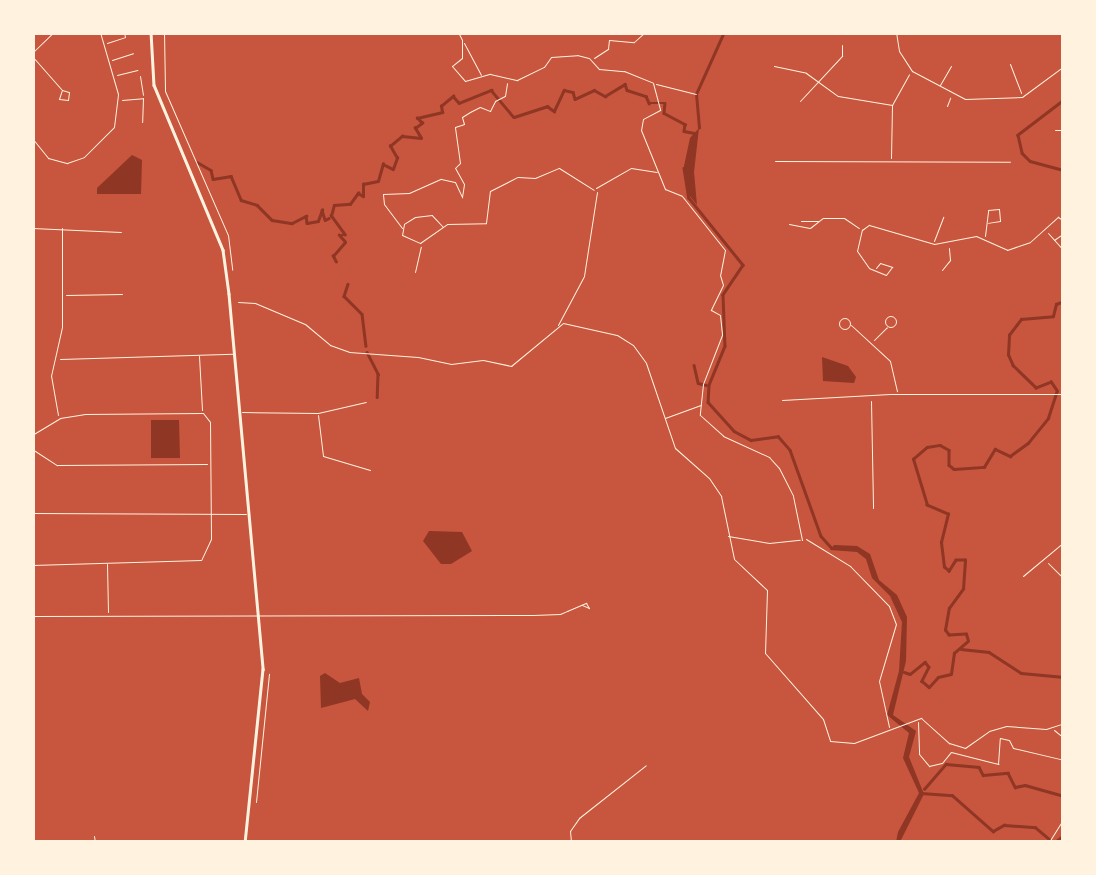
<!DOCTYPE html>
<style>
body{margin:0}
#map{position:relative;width:1096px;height:875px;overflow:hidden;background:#c8553d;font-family:Inter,sans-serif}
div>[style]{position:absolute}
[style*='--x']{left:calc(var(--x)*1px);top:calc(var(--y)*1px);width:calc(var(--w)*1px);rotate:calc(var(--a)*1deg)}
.water>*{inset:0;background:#8f3625}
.stream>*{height:2.5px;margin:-1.25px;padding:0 1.25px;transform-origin:1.25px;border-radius:1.25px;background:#8f3625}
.path>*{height:1px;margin:-0.5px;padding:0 0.5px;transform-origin:0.5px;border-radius:0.5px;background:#fff3e0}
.minor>*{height:1px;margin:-0.5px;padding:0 0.5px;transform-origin:0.5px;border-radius:0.5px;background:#fff3e0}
.minor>.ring{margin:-0.5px;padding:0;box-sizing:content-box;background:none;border:1px solid #fff3e0;border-radius:50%}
.tertiary>*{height:2.5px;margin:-1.25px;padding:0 1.25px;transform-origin:1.25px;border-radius:1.25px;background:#fff3e0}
span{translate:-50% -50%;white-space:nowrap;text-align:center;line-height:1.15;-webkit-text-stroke:8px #fff3e0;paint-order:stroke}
.frame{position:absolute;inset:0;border:35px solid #fff3e0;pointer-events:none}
</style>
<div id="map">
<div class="water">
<i style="clip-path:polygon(699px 128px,694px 172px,697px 205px,689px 195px,684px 166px,690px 138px)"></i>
<i style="clip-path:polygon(132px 155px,142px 160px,141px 194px,97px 194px,97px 188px)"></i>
<i style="clip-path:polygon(822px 357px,848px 366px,856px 377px,854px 383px,823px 381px)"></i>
<i style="clip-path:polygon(151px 420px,179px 420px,180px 458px,151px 458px)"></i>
<i style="clip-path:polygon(429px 531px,462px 532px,472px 551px,451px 564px,441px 564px,423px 541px)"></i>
<i style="clip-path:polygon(834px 545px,857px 546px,870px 554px,879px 580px,897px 595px,907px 617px,906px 661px,893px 715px,916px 731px,909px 757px,924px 794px,900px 842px,896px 842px,898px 832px,919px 793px,903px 758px,909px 733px,887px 715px,899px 671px,902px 622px,890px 596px,872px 578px,866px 559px,857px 552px,830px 550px)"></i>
<i style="clip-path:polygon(325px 673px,340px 683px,359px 678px,362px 694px,370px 702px,368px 711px,355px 699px,321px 708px,320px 676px)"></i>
</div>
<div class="stream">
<i style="--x:1064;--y:100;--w:58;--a:142.7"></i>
<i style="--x:1018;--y:135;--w:18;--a:77"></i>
<i style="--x:1022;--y:153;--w:11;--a:45"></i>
<i style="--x:1030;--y:161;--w:35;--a:15"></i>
<i style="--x:699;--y:128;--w:34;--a:-95"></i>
<i style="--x:696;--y:94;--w:68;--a:-65.7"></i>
<i style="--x:197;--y:162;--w:16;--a:30"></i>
<i style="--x:211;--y:170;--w:9;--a:77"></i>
<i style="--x:213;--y:179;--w:18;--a:-9"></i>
<i style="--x:231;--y:176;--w:26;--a:67"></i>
<i style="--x:241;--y:200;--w:17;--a:17"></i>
<i style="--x:257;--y:205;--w:21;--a:45"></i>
<i style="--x:272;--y:220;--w:20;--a:9"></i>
<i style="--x:292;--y:223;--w:16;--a:-27"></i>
<i style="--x:306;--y:216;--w:7;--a:82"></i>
<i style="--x:307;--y:223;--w:11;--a:-10"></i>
<i style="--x:318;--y:221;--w:12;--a:-70"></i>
<i style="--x:322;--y:210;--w:10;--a:73"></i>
<i style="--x:325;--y:220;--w:4;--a:-27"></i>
<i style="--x:684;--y:168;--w:30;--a:81"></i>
<i style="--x:689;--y:198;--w:86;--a:51.1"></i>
<i style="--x:743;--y:265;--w:36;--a:124"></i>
<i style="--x:723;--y:295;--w:51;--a:87.8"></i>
<i style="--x:725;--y:346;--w:42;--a:112.3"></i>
<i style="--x:709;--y:385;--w:17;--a:93"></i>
<i style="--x:708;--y:402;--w:39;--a:48"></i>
<i style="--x:734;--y:431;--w:19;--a:28"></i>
<i style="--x:751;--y:440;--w:27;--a:-8"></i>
<i style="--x:778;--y:436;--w:18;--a:49"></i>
<i style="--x:790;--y:450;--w:91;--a:70.2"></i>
<i style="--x:821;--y:536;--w:15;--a:48"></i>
<i style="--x:336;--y:262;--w:7;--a:-117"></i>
<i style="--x:333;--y:256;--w:18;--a:-49"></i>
<i style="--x:345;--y:242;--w:9;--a:-131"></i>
<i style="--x:339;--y:235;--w:6;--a:0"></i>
<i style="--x:345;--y:235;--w:24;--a:-126"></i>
<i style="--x:331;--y:216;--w:11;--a:-75"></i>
<i style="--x:334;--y:205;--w:16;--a:-4"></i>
<i style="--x:350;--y:204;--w:14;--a:-54"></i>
<i style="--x:358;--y:193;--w:6;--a:31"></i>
<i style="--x:363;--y:196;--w:12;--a:-90"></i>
<i style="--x:363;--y:184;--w:15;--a:-11"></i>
<i style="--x:378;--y:181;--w:18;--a:-74"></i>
<i style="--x:383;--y:164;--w:11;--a:27"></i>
<i style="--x:393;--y:169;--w:12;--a:-70"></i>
<i style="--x:397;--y:158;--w:14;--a:-120"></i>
<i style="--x:390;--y:146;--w:16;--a:-40"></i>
<i style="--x:402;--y:136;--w:19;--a:6"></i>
<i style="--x:421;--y:138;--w:12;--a:-121"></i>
<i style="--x:415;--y:128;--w:9;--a:-36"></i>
<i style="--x:422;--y:123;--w:7;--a:-135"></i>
<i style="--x:417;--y:118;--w:26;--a:-13"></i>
<i style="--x:442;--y:112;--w:6;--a:-99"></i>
<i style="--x:441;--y:106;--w:16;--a:-40"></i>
<i style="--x:453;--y:96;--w:9;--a:49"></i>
<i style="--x:459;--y:103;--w:35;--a:-22"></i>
<i style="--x:491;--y:90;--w:35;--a:50"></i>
<i style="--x:514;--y:117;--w:35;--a:-18"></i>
<i style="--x:547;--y:106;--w:9;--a:36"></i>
<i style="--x:554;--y:111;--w:23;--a:-65"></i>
<i style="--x:564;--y:90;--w:9;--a:13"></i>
<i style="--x:573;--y:92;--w:7;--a:74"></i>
<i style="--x:575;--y:99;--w:21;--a:-25"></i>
<i style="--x:594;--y:90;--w:13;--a:29"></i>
<i style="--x:605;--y:96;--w:23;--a:-31"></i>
<i style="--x:625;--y:84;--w:6;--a:72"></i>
<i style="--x:627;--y:90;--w:20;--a:18"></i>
<i style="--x:646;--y:96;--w:8;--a:67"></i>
<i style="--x:649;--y:103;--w:16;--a:0"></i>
<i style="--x:665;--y:103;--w:10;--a:96"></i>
<i style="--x:664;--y:113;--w:24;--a:28"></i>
<i style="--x:685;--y:124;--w:7;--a:98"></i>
<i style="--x:684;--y:131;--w:10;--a:11"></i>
<i style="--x:348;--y:284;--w:13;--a:108"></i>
<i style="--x:344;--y:296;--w:25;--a:45"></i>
<i style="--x:362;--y:314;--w:32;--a:83"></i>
<i style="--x:367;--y:352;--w:25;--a:63"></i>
<i style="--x:378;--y:374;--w:23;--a:92"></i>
<i style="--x:694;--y:365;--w:18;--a:77"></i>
<i style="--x:698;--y:383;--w:8;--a:14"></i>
<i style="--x:961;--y:649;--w:28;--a:6"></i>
<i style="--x:989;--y:652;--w:38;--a:33"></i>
<i style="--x:1021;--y:673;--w:43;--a:5.3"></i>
<i style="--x:904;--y:672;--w:6;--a:18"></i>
<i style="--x:910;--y:674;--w:19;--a:-39"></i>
<i style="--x:925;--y:662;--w:6;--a:51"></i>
<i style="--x:929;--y:667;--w:16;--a:117"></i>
<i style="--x:922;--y:681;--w:9;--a:41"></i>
<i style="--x:929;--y:687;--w:13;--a:-48"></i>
<i style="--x:938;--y:677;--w:13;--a:-13"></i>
<i style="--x:951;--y:674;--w:21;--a:-82"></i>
<i style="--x:954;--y:653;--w:18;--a:-41"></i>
<i style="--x:968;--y:641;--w:7;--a:-106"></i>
<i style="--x:966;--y:634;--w:17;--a:177"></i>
<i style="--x:949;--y:635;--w:6;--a:-129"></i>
<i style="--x:945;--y:630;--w:22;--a:-80"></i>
<i style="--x:949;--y:608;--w:24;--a:-54"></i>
<i style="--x:963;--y:589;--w:29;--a:-86"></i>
<i style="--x:965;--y:560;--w:9;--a:180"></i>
<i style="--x:956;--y:560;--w:13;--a:122"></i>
<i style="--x:949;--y:571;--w:6;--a:-141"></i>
<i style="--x:944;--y:567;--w:25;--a:-97"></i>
<i style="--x:941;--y:542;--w:29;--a:-76"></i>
<i style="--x:948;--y:514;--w:23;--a:-157"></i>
<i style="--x:927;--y:505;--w:48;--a:-106.9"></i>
<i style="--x:913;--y:459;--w:18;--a:-41"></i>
<i style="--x:927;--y:447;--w:13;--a:-9"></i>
<i style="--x:940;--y:445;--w:10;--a:29"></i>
<i style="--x:949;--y:450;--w:15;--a:90"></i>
<i style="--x:949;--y:465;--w:6;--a:39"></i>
<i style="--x:954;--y:469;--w:30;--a:-4"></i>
<i style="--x:984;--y:467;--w:21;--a:-59"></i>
<i style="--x:995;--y:449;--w:17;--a:25"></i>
<i style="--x:1010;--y:456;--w:22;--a:-36"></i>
<i style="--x:1028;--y:443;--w:32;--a:-51"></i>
<i style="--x:1048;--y:418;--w:28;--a:-72"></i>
<i style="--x:1057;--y:391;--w:11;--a:-124"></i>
<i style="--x:1051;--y:382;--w:16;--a:158"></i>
<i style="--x:1036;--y:388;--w:32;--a:-136"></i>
<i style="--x:1013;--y:366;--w:12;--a:-114"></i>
<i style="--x:1008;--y:355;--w:20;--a:-87"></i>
<i style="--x:1009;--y:335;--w:20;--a:-53"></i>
<i style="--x:1021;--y:319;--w:32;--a:-5"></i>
<i style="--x:1053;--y:316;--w:12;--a:-76"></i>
<i style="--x:1056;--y:304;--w:9;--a:-21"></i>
<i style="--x:924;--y:789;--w:33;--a:-49"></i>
<i style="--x:946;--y:764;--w:33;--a:5"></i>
<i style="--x:979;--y:767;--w:9;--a:63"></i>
<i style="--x:983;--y:775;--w:25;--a:-5"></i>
<i style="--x:1008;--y:773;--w:16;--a:63"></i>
<i style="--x:1015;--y:787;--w:10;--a:-11"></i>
<i style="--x:1025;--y:785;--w:41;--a:15.8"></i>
<i style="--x:921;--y:793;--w:31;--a:4"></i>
<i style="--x:952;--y:795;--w:55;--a:41.3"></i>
<i style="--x:993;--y:831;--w:13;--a:-29"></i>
<i style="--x:1004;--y:825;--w:31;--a:4"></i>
<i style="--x:1035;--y:827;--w:23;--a:40"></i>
<i style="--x:1055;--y:842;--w:11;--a:-38"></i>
</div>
<div class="path">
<i style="--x:164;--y:32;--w:59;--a:89"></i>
<i style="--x:165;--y:91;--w:157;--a:66.4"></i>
<i style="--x:228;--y:235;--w:35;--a:83"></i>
<i style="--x:458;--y:32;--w:9;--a:63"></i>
<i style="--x:462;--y:40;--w:18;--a:90"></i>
<i style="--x:462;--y:58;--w:13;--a:141"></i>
<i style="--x:452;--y:66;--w:20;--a:49"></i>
<i style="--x:465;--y:81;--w:26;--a:-16"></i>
<i style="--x:490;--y:74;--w:28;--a:13"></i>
<i style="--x:517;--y:80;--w:30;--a:-26"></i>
<i style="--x:544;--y:67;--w:12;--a:-55"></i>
<i style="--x:551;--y:57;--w:26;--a:-4"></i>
<i style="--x:577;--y:55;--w:12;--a:14"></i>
<i style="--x:589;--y:58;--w:15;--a:48"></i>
<i style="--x:599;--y:69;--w:25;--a:5"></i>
<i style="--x:624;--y:71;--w:31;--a:22"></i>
<i style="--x:653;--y:83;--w:28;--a:75"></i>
<i style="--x:660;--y:110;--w:19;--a:152"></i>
<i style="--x:643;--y:119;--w:11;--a:100"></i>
<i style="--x:641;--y:130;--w:64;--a:67.9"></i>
<i style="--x:665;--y:189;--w:18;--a:22"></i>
<i style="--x:682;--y:196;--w:69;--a:51.5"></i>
<i style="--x:725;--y:250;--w:25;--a:101"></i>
<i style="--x:720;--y:275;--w:10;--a:73"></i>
<i style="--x:723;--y:285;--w:28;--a:116"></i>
<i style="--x:711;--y:310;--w:10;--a:29"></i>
<i style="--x:720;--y:315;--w:20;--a:84"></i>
<i style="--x:722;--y:335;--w:53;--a:111.2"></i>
<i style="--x:703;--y:384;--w:31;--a:96"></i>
<i style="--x:700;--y:415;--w:31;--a:42"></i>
<i style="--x:723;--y:436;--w:51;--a:24.5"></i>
<i style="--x:769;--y:457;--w:15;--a:48"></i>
<i style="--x:779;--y:468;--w:31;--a:63"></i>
<i style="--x:793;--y:496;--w:45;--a:78.4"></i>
<i style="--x:464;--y:43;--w:36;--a:62"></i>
<i style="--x:594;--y:58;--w:17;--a:-33"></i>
<i style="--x:608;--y:49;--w:9;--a:-84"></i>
<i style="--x:609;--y:40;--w:25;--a:5"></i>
<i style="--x:634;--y:42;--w:15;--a:-42"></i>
<i style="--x:656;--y:84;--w:41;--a:14"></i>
<i style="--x:596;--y:188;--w:40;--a:-29.7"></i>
<i style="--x:631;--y:168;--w:26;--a:9"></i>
<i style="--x:443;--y:227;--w:16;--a:-133"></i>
<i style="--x:432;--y:215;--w:17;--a:173"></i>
<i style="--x:415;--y:217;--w:13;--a:148"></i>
<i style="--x:404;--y:224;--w:11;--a:100"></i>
<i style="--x:402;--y:235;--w:20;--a:24"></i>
<i style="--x:420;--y:243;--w:33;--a:-35"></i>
<i style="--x:447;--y:224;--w:39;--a:-1"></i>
<i style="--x:486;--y:223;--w:32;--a:-83"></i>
<i style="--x:490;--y:191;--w:31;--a:-27"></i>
<i style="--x:518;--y:177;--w:17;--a:3"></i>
<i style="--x:535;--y:178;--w:26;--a:-23"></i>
<i style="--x:559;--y:168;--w:41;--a:32.2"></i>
<i style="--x:402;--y:228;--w:30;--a:-127"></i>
<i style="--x:384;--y:204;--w:10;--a:-96"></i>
<i style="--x:383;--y:194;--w:26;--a:-2"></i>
<i style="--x:409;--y:193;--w:35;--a:-24"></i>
<i style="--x:441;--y:179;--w:14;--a:12"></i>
<i style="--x:455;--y:182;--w:17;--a:65"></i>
<i style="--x:462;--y:197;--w:13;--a:-81"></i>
<i style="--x:464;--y:184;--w:18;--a:-119"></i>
<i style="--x:455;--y:168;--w:7;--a:-45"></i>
<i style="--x:460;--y:163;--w:36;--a:-98"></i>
<i style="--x:455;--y:127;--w:9;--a:-18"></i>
<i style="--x:464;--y:124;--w:7;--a:-106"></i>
<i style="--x:462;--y:117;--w:9;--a:-32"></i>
<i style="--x:470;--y:112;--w:11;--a:-27"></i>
<i style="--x:480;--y:107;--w:11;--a:22"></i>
<i style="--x:490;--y:111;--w:11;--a:-63"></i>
<i style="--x:495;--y:101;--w:11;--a:-27"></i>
<i style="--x:505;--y:96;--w:13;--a:-81"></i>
<i style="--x:415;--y:272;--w:26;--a:-77"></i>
<i style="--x:238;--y:302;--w:17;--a:3"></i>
<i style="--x:255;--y:303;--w:54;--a:22.8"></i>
<i style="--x:305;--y:324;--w:33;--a:40"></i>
<i style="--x:330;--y:345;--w:20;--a:20"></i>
<i style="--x:349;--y:352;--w:69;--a:4.1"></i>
<i style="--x:418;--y:357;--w:34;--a:12"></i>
<i style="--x:451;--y:364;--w:32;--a:-7"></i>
<i style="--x:483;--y:360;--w:29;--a:12"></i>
<i style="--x:511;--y:366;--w:67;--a:-39.6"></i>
<i style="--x:563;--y:323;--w:55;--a:12.5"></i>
<i style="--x:617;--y:335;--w:19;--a:32"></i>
<i style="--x:633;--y:345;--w:22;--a:54"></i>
<i style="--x:646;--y:363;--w:90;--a:71.2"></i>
<i style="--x:675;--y:448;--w:45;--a:41.4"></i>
<i style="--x:709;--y:478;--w:22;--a:56"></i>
<i style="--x:721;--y:496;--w:64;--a:78.3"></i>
<i style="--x:734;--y:559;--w:45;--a:43.2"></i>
<i style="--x:767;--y:590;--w:63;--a:91.8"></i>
<i style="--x:765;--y:653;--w:88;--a:48.7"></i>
<i style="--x:823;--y:719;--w:23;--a:72"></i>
<i style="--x:830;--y:741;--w:24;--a:5"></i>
<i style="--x:854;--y:743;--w:72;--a:-20.5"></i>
<i style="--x:921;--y:718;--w:38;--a:42"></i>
<i style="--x:949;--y:743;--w:17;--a:17"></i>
<i style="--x:965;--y:748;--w:29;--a:-35"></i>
<i style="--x:989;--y:731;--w:18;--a:-16"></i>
<i style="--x:1006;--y:726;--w:40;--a:4.3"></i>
<i style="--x:1046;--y:729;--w:19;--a:-18"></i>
<i style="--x:558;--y:325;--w:55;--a:-62"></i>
<i style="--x:584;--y:276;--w:85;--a:-81.2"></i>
<i style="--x:665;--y:418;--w:38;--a:-20"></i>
<i style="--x:728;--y:536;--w:42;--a:9.7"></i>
<i style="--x:769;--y:543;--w:31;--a:-6"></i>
<i style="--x:806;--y:539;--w:52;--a:31.5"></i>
<i style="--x:850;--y:566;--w:56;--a:45.7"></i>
<i style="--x:889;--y:606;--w:19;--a:69"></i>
<i style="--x:896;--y:624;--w:59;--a:106.6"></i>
<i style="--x:879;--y:681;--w:47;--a:77.7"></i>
<i style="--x:918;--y:722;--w:32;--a:88"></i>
<i style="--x:919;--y:754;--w:16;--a:50"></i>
<i style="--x:929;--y:766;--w:13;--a:-13"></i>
<i style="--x:942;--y:763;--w:14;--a:-51"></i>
<i style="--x:951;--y:752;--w:49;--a:14.3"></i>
<i style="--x:998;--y:764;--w:26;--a:-86"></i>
<i style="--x:1000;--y:738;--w:9;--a:13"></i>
<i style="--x:1009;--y:740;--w:9;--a:63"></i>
<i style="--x:1013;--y:748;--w:52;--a:13.2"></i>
<i style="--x:1054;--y:730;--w:13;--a:39"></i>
<i style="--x:256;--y:802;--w:129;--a:-84.2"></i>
<i style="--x:1049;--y:842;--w:28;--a:-58"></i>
</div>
<div class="minor">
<i style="--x:896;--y:32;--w:19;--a:81"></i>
<i style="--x:899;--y:51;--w:24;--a:57"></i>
<i style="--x:912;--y:71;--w:60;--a:27.8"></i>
<i style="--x:965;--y:99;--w:57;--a:-2"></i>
<i style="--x:1022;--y:97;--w:52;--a:-36.4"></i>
<i style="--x:107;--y:43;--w:19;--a:-18"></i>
<i style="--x:125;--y:37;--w:5;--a:-101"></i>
<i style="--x:32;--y:53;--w:30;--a:-44"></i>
<i style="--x:32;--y:56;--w:45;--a:48.6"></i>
<i style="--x:62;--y:90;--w:7;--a:16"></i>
<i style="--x:69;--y:92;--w:8;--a:97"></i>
<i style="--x:68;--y:100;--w:9;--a:-174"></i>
<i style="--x:59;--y:99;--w:9;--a:-72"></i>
<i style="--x:112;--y:60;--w:22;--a:-18"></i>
<i style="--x:1010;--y:64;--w:31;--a:69"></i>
<i style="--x:774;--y:66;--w:33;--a:12"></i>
<i style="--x:806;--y:73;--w:39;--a:36"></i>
<i style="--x:838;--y:96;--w:55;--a:9.5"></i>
<i style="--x:117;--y:75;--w:21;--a:-14"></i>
<i style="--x:140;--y:76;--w:19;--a:81"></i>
<i style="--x:940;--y:85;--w:22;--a:-60"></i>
<i style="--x:122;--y:100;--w:21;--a:-5"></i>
<i style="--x:143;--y:98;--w:24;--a:92"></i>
<i style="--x:800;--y:101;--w:62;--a:-47"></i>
<i style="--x:842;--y:56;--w:11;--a:-90"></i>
<i style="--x:947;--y:106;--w:9;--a:-69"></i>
<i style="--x:1055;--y:130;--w:9;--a:0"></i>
<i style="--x:32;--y:138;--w:26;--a:51"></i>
<i style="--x:48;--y:158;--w:20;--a:15"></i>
<i style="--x:67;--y:163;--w:18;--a:-19"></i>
<i style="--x:84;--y:157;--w:42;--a:-45"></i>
<i style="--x:114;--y:127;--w:33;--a:-83"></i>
<i style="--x:118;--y:94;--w:65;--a:-106.2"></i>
<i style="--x:891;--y:158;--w:53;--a:-88.9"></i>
<i style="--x:892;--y:105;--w:35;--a:-61"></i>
<i style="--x:775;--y:161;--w:235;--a:0.2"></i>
<i style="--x:801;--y:221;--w:17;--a:0"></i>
<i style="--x:789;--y:224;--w:21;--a:11"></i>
<i style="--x:810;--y:228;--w:16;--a:-38"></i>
<i style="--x:823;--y:218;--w:21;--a:0"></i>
<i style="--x:844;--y:218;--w:18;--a:34"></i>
<i style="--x:32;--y:228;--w:89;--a:2.6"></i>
<i style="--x:1048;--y:233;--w:24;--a:48"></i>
<i style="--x:985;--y:236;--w:26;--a:-83"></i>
<i style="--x:988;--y:210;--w:11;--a:-5"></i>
<i style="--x:999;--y:209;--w:12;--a:85"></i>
<i style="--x:1000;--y:221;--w:12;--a:171"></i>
<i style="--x:1054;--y:240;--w:12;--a:-35"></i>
<i style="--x:934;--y:241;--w:26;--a:-69"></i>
<i style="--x:876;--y:268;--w:6;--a:-51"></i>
<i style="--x:880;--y:263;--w:13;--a:18"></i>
<i style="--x:892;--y:267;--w:10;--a:127"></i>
<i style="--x:886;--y:275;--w:18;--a:-158"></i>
<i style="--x:869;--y:268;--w:21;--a:-125"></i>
<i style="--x:857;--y:251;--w:22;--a:-77"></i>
<i style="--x:862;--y:230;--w:9;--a:-36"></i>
<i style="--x:869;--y:225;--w:68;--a:16.3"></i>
<i style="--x:934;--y:244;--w:43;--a:-10.8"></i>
<i style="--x:976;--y:236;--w:34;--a:24"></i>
<i style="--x:1007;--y:250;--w:24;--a:-19"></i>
<i style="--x:1030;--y:242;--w:38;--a:-42"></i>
<i style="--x:1058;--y:217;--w:7;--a:34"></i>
<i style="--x:942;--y:270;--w:13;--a:-51"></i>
<i style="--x:950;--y:260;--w:12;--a:-95"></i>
<i style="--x:66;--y:295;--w:56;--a:-1"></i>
<i class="ring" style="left:885.5px;top:316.5px;width:10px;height:10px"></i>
<i class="ring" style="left:839.5px;top:318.5px;width:10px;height:10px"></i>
<i style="--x:851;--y:325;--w:53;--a:42.7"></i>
<i style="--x:890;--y:361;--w:31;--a:77"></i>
<i style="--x:874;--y:340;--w:18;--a:-45"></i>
<i style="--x:199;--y:356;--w:54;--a:86.8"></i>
<i style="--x:60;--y:359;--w:173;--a:-1.7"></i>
<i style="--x:782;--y:400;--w:108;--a:-3.2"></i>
<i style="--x:890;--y:394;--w:174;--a:0"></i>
<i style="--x:871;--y:401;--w:107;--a:88.9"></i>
<i style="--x:242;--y:412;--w:76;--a:0.8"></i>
<i style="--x:318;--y:413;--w:49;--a:-12.9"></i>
<i style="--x:58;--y:415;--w:40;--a:-100"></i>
<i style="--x:51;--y:376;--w:50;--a:-77.3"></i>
<i style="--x:62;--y:327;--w:99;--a:-90"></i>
<i style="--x:318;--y:415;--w:41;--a:83"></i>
<i style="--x:323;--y:456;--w:49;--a:16.6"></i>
<i style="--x:32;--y:435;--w:33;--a:-31"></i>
<i style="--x:60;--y:418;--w:24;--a:-9"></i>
<i style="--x:84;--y:414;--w:119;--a:-0.5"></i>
<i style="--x:203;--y:413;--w:11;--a:52"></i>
<i style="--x:210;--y:422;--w:117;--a:89.5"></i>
<i style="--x:211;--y:539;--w:23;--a:115"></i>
<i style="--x:201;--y:560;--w:169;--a:178.3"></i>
<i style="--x:32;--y:449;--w:30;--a:33"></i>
<i style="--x:57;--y:465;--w:150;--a:-0.4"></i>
<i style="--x:32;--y:513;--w:214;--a:0.3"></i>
<i style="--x:1048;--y:563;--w:18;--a:45"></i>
<i style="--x:107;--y:564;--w:48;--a:88.8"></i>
<i style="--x:1023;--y:576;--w:53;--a:-39.7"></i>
<i style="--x:32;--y:616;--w:501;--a:-0.11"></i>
<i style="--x:533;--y:615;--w:27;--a:-2"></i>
<i style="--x:560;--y:614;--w:8;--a:-23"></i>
<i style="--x:567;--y:611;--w:21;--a:-23"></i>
<i style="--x:586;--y:603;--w:6;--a:59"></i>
<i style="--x:589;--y:608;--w:8;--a:-157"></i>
<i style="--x:94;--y:836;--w:6;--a:81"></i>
<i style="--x:571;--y:842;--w:11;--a:-95"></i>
<i style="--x:570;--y:831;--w:16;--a:-55"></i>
<i style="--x:579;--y:818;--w:85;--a:-38.3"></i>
</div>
<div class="tertiary">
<i style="--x:151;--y:32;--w:53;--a:86.8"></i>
<i style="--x:154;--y:85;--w:179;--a:67.3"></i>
<i style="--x:223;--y:250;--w:44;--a:82.2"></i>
<i style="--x:229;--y:294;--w:377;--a:84.8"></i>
<i style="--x:263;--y:669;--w:174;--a:95.9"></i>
</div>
<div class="frame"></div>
</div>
